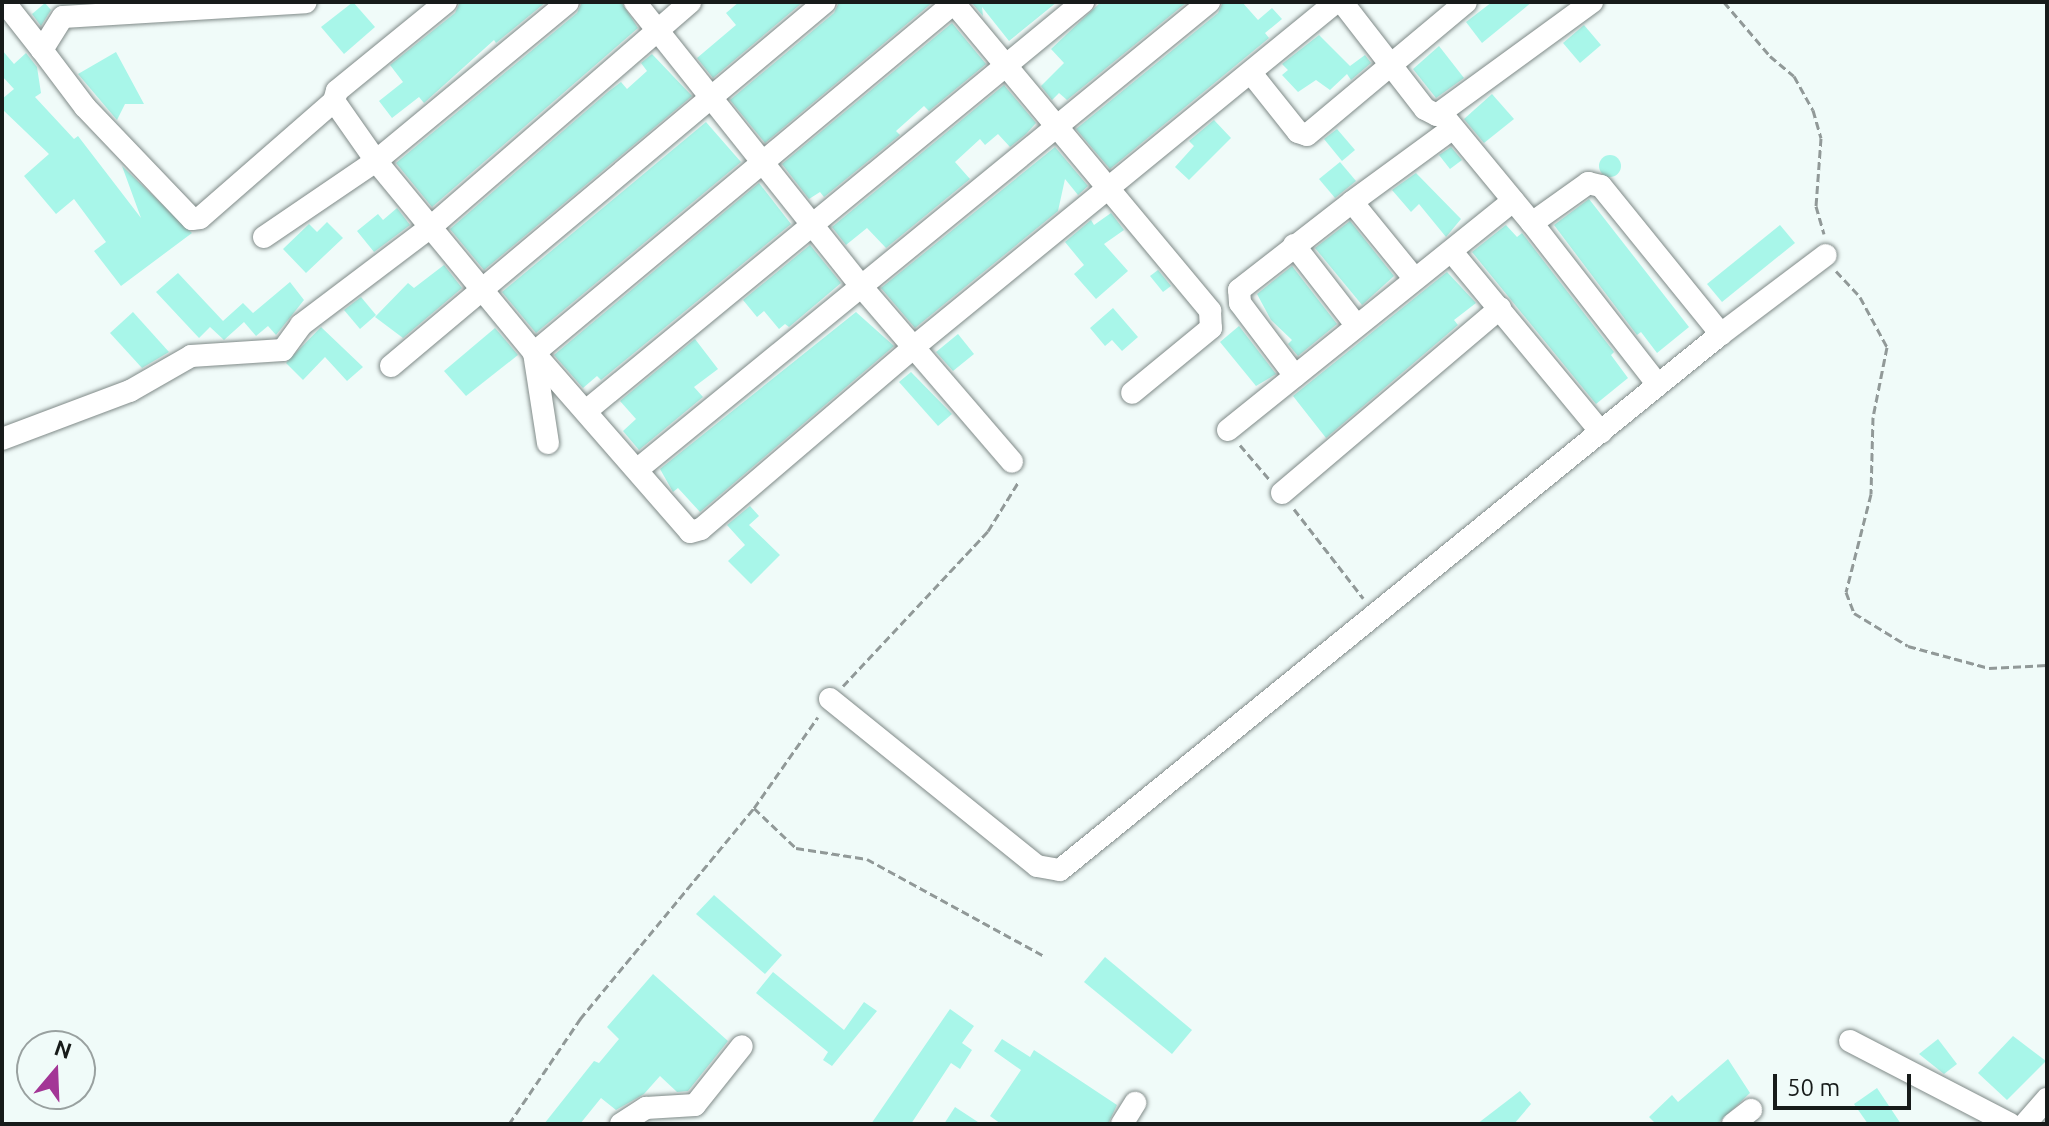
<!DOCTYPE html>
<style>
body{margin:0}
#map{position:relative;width:2049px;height:1126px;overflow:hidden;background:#f0fbf9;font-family:Ubuntu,sans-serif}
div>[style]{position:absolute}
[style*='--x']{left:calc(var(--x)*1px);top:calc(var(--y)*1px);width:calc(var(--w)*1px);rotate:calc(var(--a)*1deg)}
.building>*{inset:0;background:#a8f6e9}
.round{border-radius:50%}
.path>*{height:3px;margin-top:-1.5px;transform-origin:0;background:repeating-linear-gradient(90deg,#919998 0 8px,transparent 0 12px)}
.roads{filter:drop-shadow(0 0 2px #808a88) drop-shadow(0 0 2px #808a88)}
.minor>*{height:22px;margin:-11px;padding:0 11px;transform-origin:11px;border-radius:11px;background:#fff}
span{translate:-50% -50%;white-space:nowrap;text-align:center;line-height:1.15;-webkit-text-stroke:8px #f0fbf9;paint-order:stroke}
.frame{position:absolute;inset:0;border:4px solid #171b1a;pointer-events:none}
.north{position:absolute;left:16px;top:1030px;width:80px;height:80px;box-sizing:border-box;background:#f0fbf9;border:2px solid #99a1a0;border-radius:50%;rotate:19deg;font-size:22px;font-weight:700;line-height:32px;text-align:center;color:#171b1a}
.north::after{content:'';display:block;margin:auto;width:28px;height:36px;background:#a33696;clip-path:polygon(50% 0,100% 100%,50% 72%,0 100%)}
.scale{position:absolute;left:1773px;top:1074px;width:138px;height:36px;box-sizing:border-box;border:4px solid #171b1a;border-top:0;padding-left:10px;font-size:24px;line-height:28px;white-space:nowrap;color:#171b1a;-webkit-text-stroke:6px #f0fbf9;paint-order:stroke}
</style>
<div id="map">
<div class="building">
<i style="clip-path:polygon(353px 2px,375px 27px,344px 54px,321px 27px)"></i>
<i style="clip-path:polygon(460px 2px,546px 2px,496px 43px,494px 40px,424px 103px,419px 97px,392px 118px,379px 101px,403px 82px,390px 65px,455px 13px)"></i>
<i style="clip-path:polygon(582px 2px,621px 2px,638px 28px,432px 207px,396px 163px,577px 13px)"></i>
<i style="clip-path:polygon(739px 2px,803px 2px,713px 78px,697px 58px,736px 25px,726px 13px)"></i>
<i style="clip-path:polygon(839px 2px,933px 2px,765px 143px,730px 100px,834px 13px)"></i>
<i style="clip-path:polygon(971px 2px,1057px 2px,1009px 41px,982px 7px,983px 16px)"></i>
<i style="clip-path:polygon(1101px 2px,1187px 2px,1067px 100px,1059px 93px,1052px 100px,1041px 86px,1064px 63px,1051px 49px)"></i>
<i style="clip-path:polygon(1223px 2px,1242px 2px,1258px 20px,1272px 8px,1282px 19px,1265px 33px,1269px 38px,1110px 169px,1076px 129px,1218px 13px)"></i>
<i style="clip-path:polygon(1492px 2px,1532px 2px,1482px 43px,1466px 22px)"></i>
<i style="clip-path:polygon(45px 3px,51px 10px,41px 26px,32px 14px)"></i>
<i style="clip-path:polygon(952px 23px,986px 64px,929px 111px,924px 106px,896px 131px,900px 135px,824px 197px,820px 192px,809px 199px,782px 164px)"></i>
<i style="clip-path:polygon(1584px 25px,1601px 45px,1580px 63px,1563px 43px)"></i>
<i style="clip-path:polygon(1319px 35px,1350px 66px,1365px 55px,1371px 63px,1351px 80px,1347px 74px,1330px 90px,1316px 80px,1298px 92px,1282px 75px,1288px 70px,1282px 64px)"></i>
<i style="clip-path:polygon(1439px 46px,1464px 78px,1436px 98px,1413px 69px)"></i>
<i style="clip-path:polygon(2px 50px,14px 64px,26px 53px,37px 67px,41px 93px,35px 97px,74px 139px,78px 136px,141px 218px,122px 166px,192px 233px,121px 286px,94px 251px,106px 242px,74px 199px,56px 214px,24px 176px,49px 154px,2px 109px,2px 99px,14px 89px,2px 76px)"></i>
<i style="clip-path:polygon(116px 52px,144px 104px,125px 104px,117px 120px,78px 74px)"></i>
<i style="clip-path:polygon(652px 54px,692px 96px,484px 270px,450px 229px,608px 92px,621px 82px,627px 89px,647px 71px,641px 63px)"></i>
<i style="clip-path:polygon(1004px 85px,1036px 123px,1026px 134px,1010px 147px,998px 134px,985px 145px,980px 139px,955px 162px,970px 179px,886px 248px,867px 228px,846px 245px,832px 227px)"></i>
<i style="clip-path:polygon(1492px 94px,1514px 119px,1484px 143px,1464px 119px)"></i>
<i style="clip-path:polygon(1214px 120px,1231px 138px,1189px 180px,1175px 167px,1194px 146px,1189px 141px)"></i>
<i style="clip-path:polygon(706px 122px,741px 162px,536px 333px,502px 292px)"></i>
<i style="clip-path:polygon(1337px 129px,1355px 150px,1342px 161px,1324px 139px)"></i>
<i style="clip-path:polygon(1055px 147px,1088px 186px,1078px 195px,1065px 179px,1058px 211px,915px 328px,881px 288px)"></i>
<i style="clip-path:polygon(1451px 147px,1462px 160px,1450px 169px,1439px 155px)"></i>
<i class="round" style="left:1599px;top:155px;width:22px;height:22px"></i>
<i style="clip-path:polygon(1340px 162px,1356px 181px,1335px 198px,1319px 179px)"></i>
<i style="clip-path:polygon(1416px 173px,1461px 219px,1446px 237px,1419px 204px,1411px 212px,1392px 190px)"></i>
<i style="clip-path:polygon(759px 183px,791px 224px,601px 380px,597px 376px,583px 388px,554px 355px)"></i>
<i style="clip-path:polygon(1589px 199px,1689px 327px,1657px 353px,1641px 332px,1637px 335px,1554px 225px)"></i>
<i style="clip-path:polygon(397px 208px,410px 225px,374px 252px,357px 231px,378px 214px,383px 220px)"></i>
<i style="clip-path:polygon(1111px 213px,1124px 230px,1104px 244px,1128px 271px,1096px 299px,1074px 274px,1084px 265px,1065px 242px,1091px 220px,1094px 225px)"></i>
<i style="clip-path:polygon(1350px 221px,1394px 276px,1362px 305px,1315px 248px)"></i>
<i style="clip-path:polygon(327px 222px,343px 238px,306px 273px,283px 249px,309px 224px,317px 232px)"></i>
<i style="clip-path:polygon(1506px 225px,1517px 237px,1522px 233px,1539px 255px,1614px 352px,1611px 355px,1628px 378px,1596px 404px,1472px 252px)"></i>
<i style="clip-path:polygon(1780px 225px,1795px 243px,1722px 302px,1707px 284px)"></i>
<i style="clip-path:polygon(810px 245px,841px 283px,789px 327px,785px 324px,779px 329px,764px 311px,757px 317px,743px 300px)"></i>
<i style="clip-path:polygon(444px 265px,462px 288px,403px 338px,375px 317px,408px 283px,414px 288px)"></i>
<i style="clip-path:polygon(1292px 266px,1337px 324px,1298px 356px,1288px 344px,1292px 340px,1271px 320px,1257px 294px)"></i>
<i style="clip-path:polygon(1158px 270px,1171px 286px,1163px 292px,1150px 276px)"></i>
<i style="clip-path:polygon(1447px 272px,1476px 303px,1454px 320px,1458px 325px,1326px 438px,1293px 396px)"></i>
<i style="clip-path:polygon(178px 273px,223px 321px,243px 303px,253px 313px,290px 282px,304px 300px,276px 335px,268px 326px,256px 336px,244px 322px,224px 340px,210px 327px,199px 338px,156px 292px)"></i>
<i style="clip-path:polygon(361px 297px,376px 315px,360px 329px,344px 310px)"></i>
<i style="clip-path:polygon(1113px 308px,1138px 337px,1122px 351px,1112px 340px,1105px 346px,1090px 328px)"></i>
<i style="clip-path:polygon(133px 312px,169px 352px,142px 368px,110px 333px)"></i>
<i style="clip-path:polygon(856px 312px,894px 346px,700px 512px,678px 488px,673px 492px,660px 469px)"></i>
<i style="clip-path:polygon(1239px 326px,1276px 374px,1256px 386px,1220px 342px)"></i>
<i style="clip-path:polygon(321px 327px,363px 367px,347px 381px,325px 357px,303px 380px,286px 363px)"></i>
<i style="clip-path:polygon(495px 328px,518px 355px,466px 396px,444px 371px)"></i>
<i style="clip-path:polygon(958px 334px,974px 354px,953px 371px,936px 352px)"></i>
<i style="clip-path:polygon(695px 339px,718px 369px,694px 387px,703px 397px,639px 450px,623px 431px,636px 419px,620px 401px)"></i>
<i style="clip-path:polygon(911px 372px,952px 414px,938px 426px,899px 382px)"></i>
<i style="clip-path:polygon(750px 506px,759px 516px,749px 525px,780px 555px,751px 584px,728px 561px,745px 545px,727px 525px)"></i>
<i style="clip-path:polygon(714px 895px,782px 955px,765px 974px,696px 914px)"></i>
<i style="clip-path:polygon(1105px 957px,1192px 1030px,1172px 1054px,1084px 982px)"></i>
<i style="clip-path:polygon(773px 972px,844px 1030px,864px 1002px,877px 1011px,832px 1066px,823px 1060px,828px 1052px,756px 993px)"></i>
<i style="clip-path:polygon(653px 974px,728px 1041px,688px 1091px,677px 1092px,660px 1076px,644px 1094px,616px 1110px,601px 1098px,580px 1124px,544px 1124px,594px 1061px,599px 1063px,619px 1039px,607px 1027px)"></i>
<i style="clip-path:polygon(950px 1009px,974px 1026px,962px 1043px,972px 1050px,960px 1069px,951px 1063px,911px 1124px,871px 1124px)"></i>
<i style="clip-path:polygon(2013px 1036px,2046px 1061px,2007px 1100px,1978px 1073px)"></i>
<i style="clip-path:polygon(1002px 1039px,1030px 1057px,1034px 1050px,1117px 1105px,1108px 1124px,1001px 1124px,990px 1116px,1021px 1070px,994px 1051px)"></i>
<i style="clip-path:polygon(1938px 1039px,1957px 1064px,1944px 1074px,1919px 1054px)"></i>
<i style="clip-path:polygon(1728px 1059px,1750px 1093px,1717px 1124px,1656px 1124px,1649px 1117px,1672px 1095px,1678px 1102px)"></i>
<i style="clip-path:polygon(1877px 1088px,1901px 1124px,1868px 1124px,1854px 1104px)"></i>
<i style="clip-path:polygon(1520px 1091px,1531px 1104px,1514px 1124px,1477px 1124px)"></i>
<i style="clip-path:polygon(955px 1107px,981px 1124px,944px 1124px)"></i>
</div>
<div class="path">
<i style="--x:1724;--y:2;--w:71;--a:49.6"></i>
<i style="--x:1770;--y:56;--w:31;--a:40"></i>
<i style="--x:1794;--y:76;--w:39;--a:61"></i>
<i style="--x:1813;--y:110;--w:29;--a:74"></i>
<i style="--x:1821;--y:138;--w:68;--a:94.2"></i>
<i style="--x:1816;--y:206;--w:29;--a:74"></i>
<i style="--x:1836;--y:271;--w:35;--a:47"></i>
<i style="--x:1860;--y:297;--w:57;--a:61.6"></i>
<i style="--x:1887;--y:347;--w:71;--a:101.3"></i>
<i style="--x:1873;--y:417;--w:77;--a:91.5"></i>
<i style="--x:1871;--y:494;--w:101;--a:104.3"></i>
<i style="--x:1846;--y:592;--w:22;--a:69"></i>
<i style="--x:1854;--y:613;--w:63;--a:31.4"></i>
<i style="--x:1908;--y:646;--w:84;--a:15.2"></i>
<i style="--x:1989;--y:668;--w:58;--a:-3"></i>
<i style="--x:1240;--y:445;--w:45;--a:49.5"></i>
<i style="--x:1294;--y:509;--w:113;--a:52.2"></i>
<i style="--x:843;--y:686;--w:212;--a:-46.9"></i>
<i style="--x:988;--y:531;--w:59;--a:-58.2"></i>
<i style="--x:754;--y:808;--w:58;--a:43.6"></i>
<i style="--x:796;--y:848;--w:72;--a:8.8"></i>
<i style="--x:867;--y:859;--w:202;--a:28.7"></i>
<i style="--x:509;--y:1124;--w:127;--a:-55.9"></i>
<i style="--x:580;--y:1019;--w:273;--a:-50.5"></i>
<i style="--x:754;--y:808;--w:111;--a:-54.9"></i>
</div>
<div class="roads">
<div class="minor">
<i style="--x:446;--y:2;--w:141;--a:140.8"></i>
<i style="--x:337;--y:91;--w:10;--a:107"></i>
<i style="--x:334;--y:101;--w:73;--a:55"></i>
<i style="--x:376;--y:161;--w:249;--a:50.5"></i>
<i style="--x:534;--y:353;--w:237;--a:48.9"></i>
<i style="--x:690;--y:532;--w:11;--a:-15"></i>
<i style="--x:701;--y:529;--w:282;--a:-40.5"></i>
<i style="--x:915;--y:346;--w:544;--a:-39.25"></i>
<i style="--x:635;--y:2;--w:362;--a:51.5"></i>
<i style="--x:860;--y:285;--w:233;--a:49.3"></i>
<i style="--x:953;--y:2;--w:402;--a:50.2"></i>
<i style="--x:1210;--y:311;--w:17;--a:87"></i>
<i style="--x:1211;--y:328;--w:102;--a:140.6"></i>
<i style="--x:1342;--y:2;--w:135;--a:52.2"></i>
<i style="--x:1425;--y:109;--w:13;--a:27"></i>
<i style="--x:1437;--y:115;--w:192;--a:-36.1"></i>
<i style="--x:9;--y:8;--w:53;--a:51.8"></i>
<i style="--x:42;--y:50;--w:39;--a:-58"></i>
<i style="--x:63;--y:17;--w:243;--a:-3.5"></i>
<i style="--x:42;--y:50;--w:71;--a:53"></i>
<i style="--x:85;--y:107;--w:155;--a:46.3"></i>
<i style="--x:192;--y:219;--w:8;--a:-7"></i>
<i style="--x:200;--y:218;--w:178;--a:-41.1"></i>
<i style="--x:1251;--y:73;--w:75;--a:51.5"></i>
<i style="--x:1298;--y:132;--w:9;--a:18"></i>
<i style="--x:1307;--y:135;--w:207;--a:-39.9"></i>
<i style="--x:1442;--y:114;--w:141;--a:50.5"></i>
<i style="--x:1532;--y:223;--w:69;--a:-35.5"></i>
<i style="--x:1588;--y:183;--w:13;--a:13"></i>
<i style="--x:1601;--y:186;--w:191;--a:51"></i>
<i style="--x:1532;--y:223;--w:205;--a:52.1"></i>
<i style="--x:264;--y:237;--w:135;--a:-34.2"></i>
<i style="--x:376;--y:161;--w:249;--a:-39.6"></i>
<i style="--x:1294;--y:245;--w:101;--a:52.2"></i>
<i style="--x:1452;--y:252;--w:234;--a:50.4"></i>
<i style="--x:1414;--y:278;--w:98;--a:-129.2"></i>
<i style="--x:1352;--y:202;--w:125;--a:-36.2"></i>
<i style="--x:391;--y:366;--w:566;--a:-39.99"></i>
<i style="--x:1295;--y:376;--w:91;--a:-127"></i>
<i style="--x:1240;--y:303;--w:13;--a:-94"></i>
<i style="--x:1239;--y:290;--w:143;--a:-37.9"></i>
<i style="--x:586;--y:411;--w:644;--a:-39.45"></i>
<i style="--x:1228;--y:430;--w:366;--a:-38.8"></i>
<i style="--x:2;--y:439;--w:137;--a:-20.6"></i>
<i style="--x:130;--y:391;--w:70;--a:-29.8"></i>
<i style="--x:191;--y:356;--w:92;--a:-3.7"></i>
<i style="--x:283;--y:350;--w:31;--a:-54"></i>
<i style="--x:301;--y:325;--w:166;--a:-37.1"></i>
<i style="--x:433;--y:225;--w:340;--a:-40.9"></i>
<i style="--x:548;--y:443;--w:91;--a:-98.8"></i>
<i style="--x:534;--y:353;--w:548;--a:-39.82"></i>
<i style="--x:638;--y:469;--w:738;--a:-39.28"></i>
<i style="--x:1282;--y:493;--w:286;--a:-40.3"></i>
<i style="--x:830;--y:699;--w:266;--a:38.9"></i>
<i style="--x:1037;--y:866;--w:23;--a:10"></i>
<i style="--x:1060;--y:870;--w:851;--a:-39.04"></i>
<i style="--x:1721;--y:334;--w:131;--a:-37"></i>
<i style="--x:1850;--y:1041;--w:180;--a:27.4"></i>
<i style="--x:621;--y:1124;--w:30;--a:-33"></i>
<i style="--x:646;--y:1108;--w:49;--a:-3.5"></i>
<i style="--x:695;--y:1105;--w:75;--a:-51.5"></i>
<i style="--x:1122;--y:1124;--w:25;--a:-58"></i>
<i style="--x:1733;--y:1124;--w:23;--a:-38"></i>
<i style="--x:2025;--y:1124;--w:33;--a:-49"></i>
</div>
</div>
<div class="frame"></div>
<div class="north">N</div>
<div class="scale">50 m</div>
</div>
